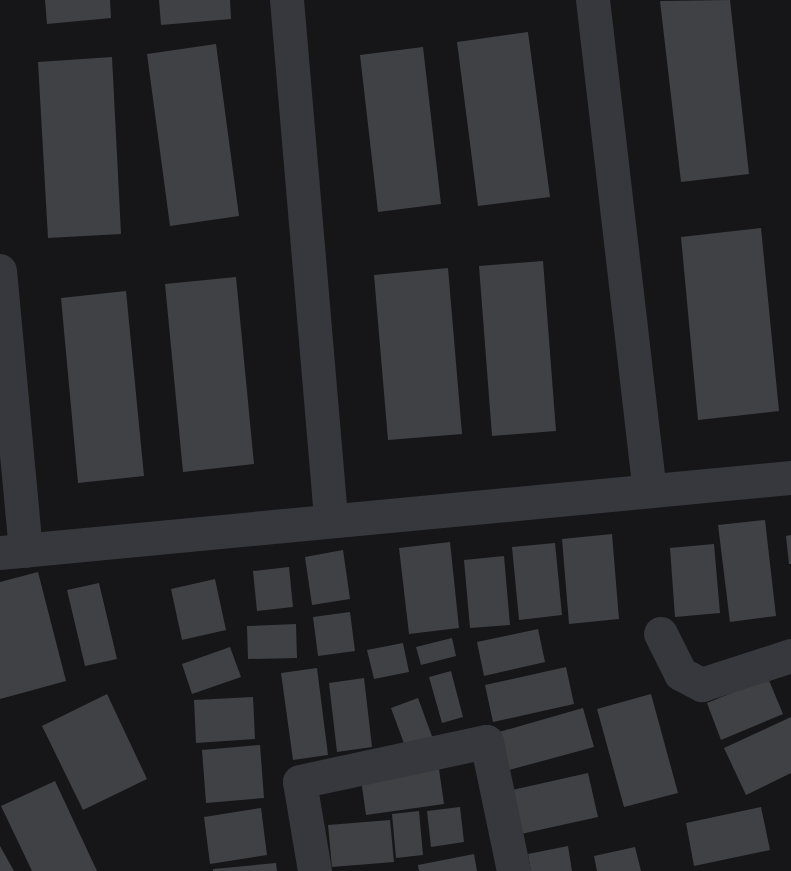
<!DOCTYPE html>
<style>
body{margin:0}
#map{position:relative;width:791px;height:871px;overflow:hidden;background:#161618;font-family:"IBM Plex Sans",sans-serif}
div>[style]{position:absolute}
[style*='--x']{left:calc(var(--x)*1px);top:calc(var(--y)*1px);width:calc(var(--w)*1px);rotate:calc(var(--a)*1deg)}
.building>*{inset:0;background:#404145}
.street>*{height:34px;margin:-17px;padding:0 17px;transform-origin:17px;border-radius:17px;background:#37383d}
span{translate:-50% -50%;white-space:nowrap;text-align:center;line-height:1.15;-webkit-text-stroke:6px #111113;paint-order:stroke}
</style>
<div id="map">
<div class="building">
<i style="clip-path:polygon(45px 0,110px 0,111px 18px,47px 24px)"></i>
<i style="clip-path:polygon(159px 0,230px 0,231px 19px,161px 25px)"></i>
<i style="clip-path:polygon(730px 0,749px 174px,681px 182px,660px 1px)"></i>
<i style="clip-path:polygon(528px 32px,550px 197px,478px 206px,457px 42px)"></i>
<i style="clip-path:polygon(216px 44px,239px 216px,170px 226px,147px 54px)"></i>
<i style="clip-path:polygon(423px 47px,441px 204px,378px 212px,360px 55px)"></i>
<i style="clip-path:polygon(112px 57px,121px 234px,48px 238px,38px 62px)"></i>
<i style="clip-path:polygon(761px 228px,779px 411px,698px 420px,681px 237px)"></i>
<i style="clip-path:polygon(543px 261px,556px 431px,492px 436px,479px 266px)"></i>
<i style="clip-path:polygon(448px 268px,462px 434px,388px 440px,374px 275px)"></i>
<i style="clip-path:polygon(236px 277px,254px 464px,183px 472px,165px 284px)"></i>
<i style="clip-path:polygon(126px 291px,144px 476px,78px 483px,61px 298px)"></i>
<i style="clip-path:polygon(765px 520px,776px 616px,730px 622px,718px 525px)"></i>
<i style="clip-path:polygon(612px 534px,619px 619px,569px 624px,562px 539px)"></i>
<i style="clip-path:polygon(791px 535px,791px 564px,789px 564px,786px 536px)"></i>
<i style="clip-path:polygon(450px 542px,459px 628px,409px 634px,399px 548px)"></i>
<i style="clip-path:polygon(555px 543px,562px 615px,519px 620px,512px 547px)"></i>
<i style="clip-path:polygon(714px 544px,720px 613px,675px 617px,670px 548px)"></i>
<i style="clip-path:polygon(343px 550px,350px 599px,312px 605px,305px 557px)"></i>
<i style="clip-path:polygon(504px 556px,510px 625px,470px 628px,464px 560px)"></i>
<i style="clip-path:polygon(289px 567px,293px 607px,257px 611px,253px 571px)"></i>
<i style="clip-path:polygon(38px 572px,66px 681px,0 699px,0 582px)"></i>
<i style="clip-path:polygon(215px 579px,226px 630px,182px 640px,171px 589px)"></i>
<i style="clip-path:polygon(99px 583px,117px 659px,85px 666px,67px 590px)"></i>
<i style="clip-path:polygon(350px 612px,355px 651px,318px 656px,313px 617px)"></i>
<i style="clip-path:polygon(296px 624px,297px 658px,248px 659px,247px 626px)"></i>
<i style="clip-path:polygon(538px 629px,545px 662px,484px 676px,477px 642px)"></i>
<i style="clip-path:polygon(452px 638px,456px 656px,421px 665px,416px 647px)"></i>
<i style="clip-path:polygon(403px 643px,409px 672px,374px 679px,367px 650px)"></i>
<i style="clip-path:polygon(230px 647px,241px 677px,192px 694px,182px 664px)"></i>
<i style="clip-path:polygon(566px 667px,574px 704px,493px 722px,485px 685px)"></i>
<i style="clip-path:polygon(317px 668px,328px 755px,293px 760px,281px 673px)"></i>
<i style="clip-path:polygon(451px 671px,463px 717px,442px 723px,429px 677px)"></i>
<i style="clip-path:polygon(364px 678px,372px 747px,337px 752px,329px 683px)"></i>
<i style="clip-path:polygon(768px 678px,783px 714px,721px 740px,707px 703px)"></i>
<i style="clip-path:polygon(107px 694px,147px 779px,83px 810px,42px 726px)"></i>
<i style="clip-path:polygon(651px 694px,678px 793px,624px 807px,597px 709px)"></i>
<i style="clip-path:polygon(253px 697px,255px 739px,196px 743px,194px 700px)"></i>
<i style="clip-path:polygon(418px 698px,433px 739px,406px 749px,391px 708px)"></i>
<i style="clip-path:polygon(583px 708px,594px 747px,509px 770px,499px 732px)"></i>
<i style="clip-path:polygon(791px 717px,791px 773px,746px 795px,724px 748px)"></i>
<i style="clip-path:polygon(260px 745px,264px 798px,206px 803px,202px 750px)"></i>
<i style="clip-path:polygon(438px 762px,444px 804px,366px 815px,360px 772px)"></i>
<i style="clip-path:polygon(588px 773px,598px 817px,521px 834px,512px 790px)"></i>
<i style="clip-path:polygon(55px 781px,97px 871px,32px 871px,1px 806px)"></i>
<i style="clip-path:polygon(460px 807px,464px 842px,431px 847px,427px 811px)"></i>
<i style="clip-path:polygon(761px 807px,770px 850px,694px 866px,686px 823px)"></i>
<i style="clip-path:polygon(261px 808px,267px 855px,210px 864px,204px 817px)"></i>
<i style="clip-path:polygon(419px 811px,423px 855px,396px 858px,392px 814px)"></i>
<i style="clip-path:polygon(390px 820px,394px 862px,332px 867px,328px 825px)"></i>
<i style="clip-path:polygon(0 846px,14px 871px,0 871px)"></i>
<i style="clip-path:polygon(568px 846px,572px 871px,531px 871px,528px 854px)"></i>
<i style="clip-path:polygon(635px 847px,641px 871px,597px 871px,594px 856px)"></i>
<i style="clip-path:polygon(474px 854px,477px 871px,419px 871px,418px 865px)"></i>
<i style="clip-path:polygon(276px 863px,277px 871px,213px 871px,213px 869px)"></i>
</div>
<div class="street">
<i style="--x:287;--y:0;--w:520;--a:85.14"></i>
<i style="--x:593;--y:0;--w:493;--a:83.4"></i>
<i style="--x:0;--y:271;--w:281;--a:84.7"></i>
<i style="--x:0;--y:553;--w:795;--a:-5.42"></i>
<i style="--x:661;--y:634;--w:45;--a:63.4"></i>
<i style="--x:681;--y:674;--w:24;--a:28"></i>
<i style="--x:702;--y:685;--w:94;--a:-18"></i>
<i style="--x:315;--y:871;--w:90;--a:-99.6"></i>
<i style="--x:300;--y:782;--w:191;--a:-12.1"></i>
<i style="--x:487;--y:742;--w:132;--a:78.2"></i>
</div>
</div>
